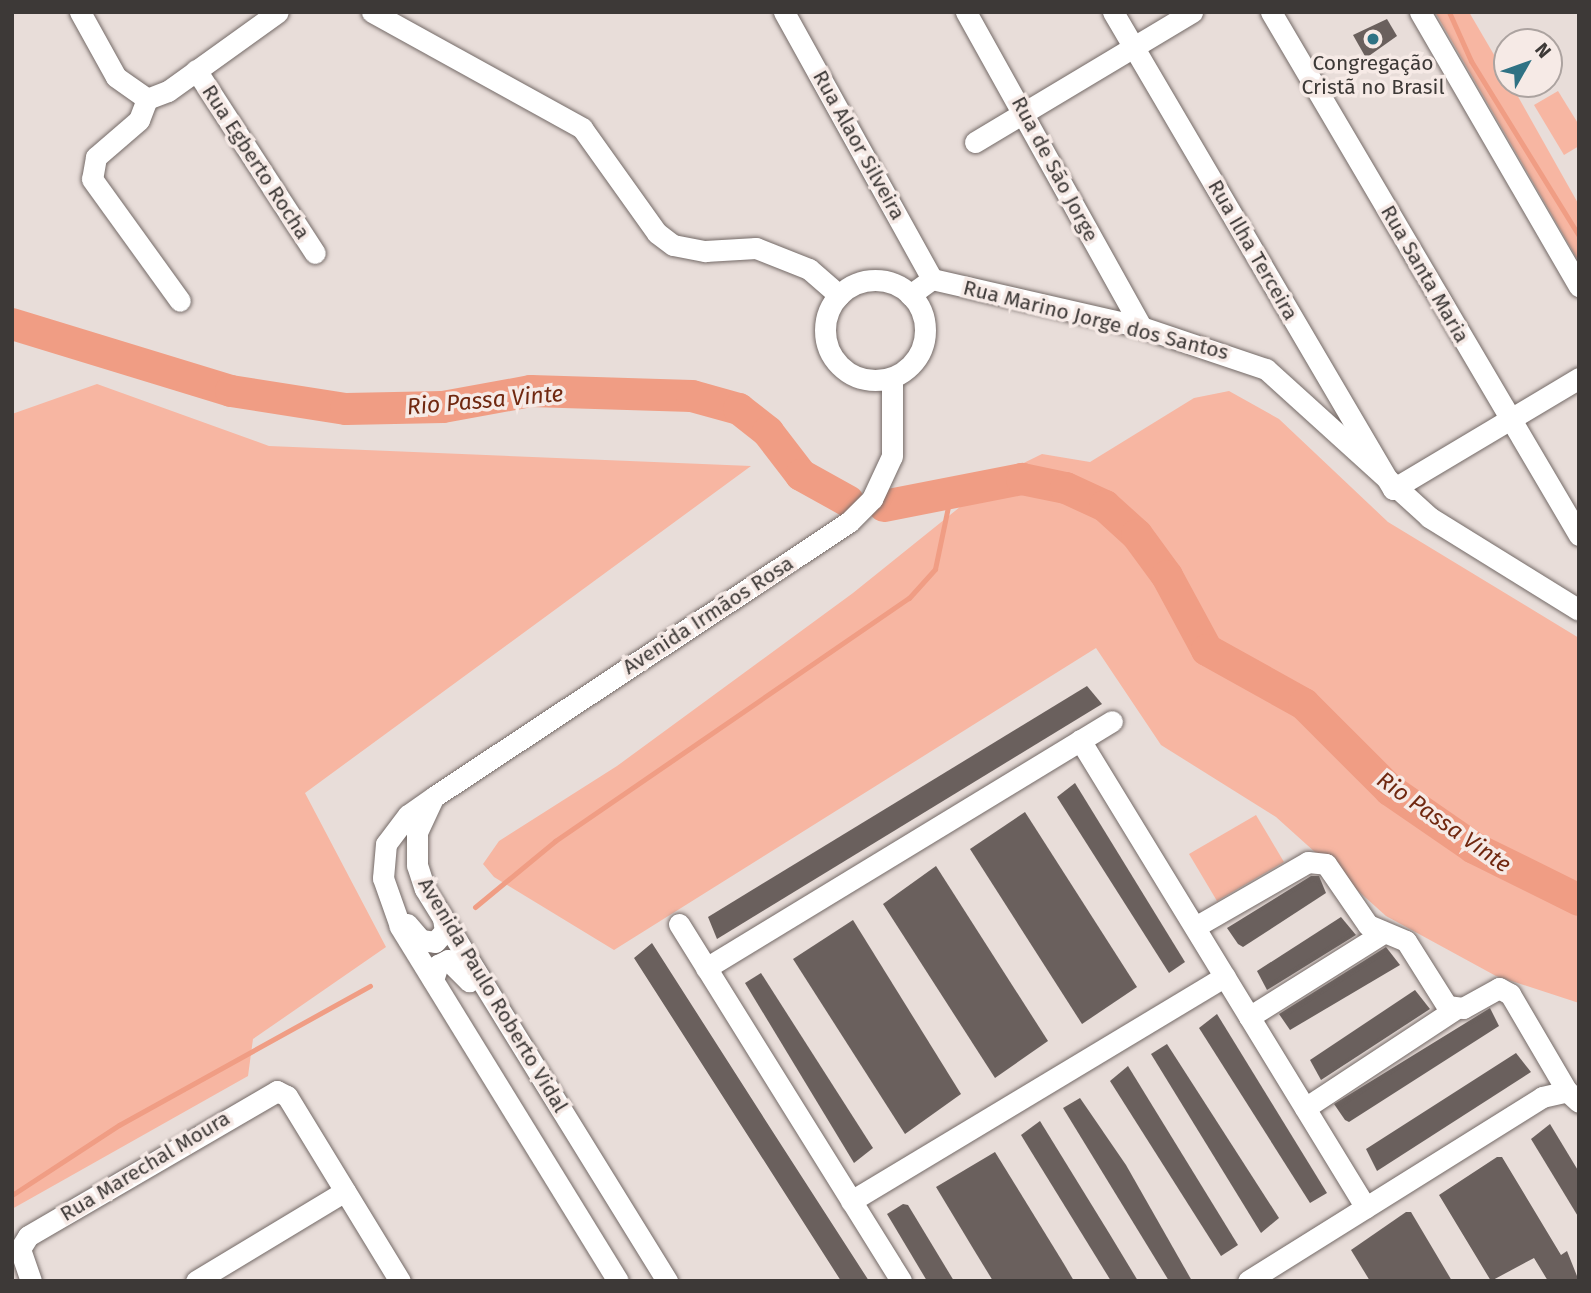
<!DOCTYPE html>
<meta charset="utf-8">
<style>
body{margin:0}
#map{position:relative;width:1591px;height:1293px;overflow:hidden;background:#e8ddd9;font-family:"Fira Sans",sans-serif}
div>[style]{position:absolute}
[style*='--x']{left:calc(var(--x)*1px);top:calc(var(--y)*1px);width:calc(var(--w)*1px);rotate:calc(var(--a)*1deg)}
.green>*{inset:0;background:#f7b6a2}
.stream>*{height:5px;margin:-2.5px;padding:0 2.5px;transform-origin:2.5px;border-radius:2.5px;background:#f09d84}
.river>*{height:32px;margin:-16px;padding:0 16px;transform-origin:16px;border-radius:16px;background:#f09d84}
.building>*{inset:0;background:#6a605d}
.roads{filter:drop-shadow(0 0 2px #746a67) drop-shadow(0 0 2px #746a67)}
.minor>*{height:21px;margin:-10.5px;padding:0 10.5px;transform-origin:10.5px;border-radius:10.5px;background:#fff}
.minor>.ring{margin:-10.5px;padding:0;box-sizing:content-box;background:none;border:21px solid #fff;border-radius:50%}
.dots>*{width:19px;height:19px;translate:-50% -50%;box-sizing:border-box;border:4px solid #f6eae6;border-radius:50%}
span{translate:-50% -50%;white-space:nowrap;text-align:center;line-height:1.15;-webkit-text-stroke:7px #f6eae6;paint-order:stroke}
.poi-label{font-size:21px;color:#3d3937}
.street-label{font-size:21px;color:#3d3937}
.water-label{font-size:23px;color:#702810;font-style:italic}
.frame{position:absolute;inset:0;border:14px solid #3d3937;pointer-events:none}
.north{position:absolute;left:1493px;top:28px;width:70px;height:70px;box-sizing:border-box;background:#f6eae6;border:2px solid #aca3a0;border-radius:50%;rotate:50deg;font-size:19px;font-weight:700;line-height:28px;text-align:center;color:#3d3937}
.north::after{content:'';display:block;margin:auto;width:24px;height:32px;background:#2f7284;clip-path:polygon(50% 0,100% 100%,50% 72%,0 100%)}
</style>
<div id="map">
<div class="green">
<i style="clip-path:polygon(1435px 12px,1469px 12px,1507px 77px,1579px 205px,1579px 262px)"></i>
<i style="clip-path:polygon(1558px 91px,1579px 125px,1579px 146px,1564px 155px,1534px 105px)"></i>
<i style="clip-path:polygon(97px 384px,269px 446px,751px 466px,305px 793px,386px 947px,253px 1039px,248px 1076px,12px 1209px,12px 414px)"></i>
<i style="clip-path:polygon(1229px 391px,1279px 419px,1388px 522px,1579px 638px,1579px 1003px,1496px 976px,1386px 916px,1276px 817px,1161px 745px,1096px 648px,614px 950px,494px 877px,483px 864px,499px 841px,617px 766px,853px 593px,1001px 474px,1042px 454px,1090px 462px,1194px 398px)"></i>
<i style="clip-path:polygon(1256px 815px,1284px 862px,1217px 901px,1189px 854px)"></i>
</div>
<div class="stream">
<i style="--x:1449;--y:12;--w:54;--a:65.8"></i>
<i style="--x:1471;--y:61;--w:206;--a:58.3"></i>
<i style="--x:475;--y:907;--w:104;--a:-39.5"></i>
<i style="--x:555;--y:841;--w:429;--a:-34.5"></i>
<i style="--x:909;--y:598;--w:39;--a:-48"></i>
<i style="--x:935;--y:569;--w:74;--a:-78.2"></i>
<i style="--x:950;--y:497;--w:14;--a:-45"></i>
<i style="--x:12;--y:1195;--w:128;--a:-33.2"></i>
<i style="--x:119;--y:1125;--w:287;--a:-29"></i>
</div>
<div class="river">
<i style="--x:12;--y:324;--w:229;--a:17"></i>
<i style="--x:231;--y:391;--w:116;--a:8.9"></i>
<i style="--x:346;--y:409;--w:97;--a:-1.2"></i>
<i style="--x:443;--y:407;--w:89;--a:-10.3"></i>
<i style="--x:531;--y:391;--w:161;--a:1.8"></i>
<i style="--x:692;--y:396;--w:49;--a:15.5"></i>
<i style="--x:739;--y:409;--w:37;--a:38"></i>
<i style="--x:768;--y:432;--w:54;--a:52.5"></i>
<i style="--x:801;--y:475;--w:54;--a:29"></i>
<i style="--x:884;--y:506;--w:141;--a:-11.1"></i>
<i style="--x:1022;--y:479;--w:45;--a:11.6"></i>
<i style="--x:1066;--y:488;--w:43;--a:24.8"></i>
<i style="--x:1105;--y:506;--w:43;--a:42.2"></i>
<i style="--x:1137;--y:535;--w:51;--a:53.8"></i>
<i style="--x:1167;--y:576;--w:84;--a:61.6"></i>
<i style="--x:1207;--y:650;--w:111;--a:29.1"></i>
<i style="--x:1304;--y:704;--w:122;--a:45"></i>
<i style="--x:1390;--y:790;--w:102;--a:34.6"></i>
<i style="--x:1474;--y:848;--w:117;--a:26.3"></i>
</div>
<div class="building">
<i style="clip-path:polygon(1387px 19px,1397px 36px,1366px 58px,1353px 35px)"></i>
<i style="clip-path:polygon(1087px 686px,1102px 704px,717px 939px,708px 917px)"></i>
<i style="clip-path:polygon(1075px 783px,1185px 962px,1169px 973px,1057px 797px)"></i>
<i style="clip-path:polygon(1025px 812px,1137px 987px,1082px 1024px,970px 849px)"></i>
<i style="clip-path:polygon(936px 866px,1048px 1041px,995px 1078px,883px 904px)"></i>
<i style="clip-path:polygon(1311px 876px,1319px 876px,1326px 893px,1243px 947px,1238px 944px,1227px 928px)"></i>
<i style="clip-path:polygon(1341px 917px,1356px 935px,1267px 990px,1257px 971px)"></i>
<i style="clip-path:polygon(853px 920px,961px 1094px,905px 1134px,793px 959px)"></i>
<i style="clip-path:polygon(652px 943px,780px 1143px,869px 1281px,841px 1281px,777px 1181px,634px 958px)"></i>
<i style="clip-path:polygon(1386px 947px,1400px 965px,1290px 1030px,1279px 1014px)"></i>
<i style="clip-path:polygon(761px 973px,873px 1148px,854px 1163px,745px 983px)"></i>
<i style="clip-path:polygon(1415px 990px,1430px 1009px,1321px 1080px,1310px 1060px)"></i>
<i style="clip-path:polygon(1490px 1008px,1499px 1026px,1349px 1122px,1345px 1120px,1334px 1104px)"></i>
<i style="clip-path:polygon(1217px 1014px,1327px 1193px,1310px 1203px,1199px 1028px)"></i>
<i style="clip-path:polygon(1167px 1044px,1279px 1218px,1261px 1233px,1151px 1054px)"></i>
<i style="clip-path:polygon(1516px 1053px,1531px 1072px,1377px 1171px,1366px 1149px)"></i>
<i style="clip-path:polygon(1128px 1066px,1238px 1245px,1221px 1256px,1110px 1081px)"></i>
<i style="clip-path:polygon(1080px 1098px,1126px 1165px,1192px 1281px,1169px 1281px,1063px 1108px)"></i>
<i style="clip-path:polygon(1040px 1121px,1109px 1233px,1138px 1281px,1111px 1281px,1032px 1153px,1021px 1135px)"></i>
<i style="clip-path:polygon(1550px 1124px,1579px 1172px,1579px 1218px,1531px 1139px)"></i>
<i style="clip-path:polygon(995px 1152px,1064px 1264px,1074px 1281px,993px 1281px,974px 1250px,936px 1187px)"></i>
<i style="clip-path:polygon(1497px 1157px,1502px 1157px,1561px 1255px,1567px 1251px,1579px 1281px,1548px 1281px,1534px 1258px,1491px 1281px,1439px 1195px)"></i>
<i style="clip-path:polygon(903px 1204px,908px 1205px,954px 1281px,927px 1281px,887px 1214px)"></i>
<i style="clip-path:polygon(1406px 1212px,1411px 1212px,1452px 1281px,1370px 1281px,1351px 1250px)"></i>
</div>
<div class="roads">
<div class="minor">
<i style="--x:80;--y:12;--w:74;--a:61"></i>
<i style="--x:116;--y:77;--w:38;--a:35"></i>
<i style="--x:147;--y:99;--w:22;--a:-21"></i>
<i style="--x:168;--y:91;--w:135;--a:-35.7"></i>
<i style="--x:372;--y:12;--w:240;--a:28.9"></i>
<i style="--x:582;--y:128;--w:129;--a:54.5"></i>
<i style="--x:657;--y:233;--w:20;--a:37"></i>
<i style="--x:673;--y:245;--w:33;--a:11"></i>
<i style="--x:705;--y:251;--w:51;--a:-3.4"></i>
<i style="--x:756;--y:248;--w:57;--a:21.6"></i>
<i style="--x:809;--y:269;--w:40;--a:41"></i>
<i style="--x:784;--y:12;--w:305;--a:61"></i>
<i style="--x:966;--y:12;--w:360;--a:60.9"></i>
<i style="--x:1113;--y:12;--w:553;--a:59.59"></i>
<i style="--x:1393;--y:489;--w:217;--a:-30.8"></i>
<i style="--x:1271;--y:12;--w:607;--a:59.51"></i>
<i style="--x:1420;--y:12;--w:317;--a:59.9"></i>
<i style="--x:196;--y:70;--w:218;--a:57"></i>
<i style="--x:147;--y:99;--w:22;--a:111"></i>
<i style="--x:139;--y:120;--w:57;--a:139.3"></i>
<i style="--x:96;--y:157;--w:22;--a:100"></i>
<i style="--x:92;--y:179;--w:150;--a:54.2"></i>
<i style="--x:975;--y:142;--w:253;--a:-30.9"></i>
<i class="ring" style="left:825px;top:280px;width:79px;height:79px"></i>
<i style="--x:910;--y:295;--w:27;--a:-36"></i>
<i style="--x:932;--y:279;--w:214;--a:12.9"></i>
<i style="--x:1141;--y:327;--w:132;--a:18.6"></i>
<i style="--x:1266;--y:369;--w:220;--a:42.2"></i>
<i style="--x:1429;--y:517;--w:176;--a:31.8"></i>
<i style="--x:1080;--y:740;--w:548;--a:58.57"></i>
<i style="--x:432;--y:800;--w:35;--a:115"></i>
<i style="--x:417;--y:832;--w:33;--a:90"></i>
<i style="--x:417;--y:865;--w:25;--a:72"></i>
<i style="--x:425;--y:889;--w:461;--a:58.3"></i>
<i style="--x:407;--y:924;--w:21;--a:49"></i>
<i style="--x:421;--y:940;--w:14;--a:8"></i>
<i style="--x:435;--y:942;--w:15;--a:-48"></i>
<i style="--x:445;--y:931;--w:13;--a:-99"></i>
<i style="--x:679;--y:924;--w:420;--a:58.1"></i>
<i style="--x:1195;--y:927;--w:130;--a:-29.9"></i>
<i style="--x:1308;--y:862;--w:18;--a:6"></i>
<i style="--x:1326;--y:864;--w:74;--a:55.5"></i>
<i style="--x:1368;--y:925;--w:41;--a:22.8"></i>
<i style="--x:1406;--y:941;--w:77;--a:57.8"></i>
<i style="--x:1447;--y:1006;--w:16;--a:7"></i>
<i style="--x:1463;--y:1008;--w:41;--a:-29.1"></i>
<i style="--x:1499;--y:988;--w:13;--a:29"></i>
<i style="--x:1510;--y:994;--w:113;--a:59.6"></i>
<i style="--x:706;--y:968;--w:475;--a:-31.3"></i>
<i style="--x:433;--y:980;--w:16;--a:-72"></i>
<i style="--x:438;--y:965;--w:11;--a:-27"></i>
<i style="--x:448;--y:960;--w:30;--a:45"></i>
<i style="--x:1249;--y:1017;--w:158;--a:-32.1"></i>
<i style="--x:1305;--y:1108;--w:180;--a:-33.4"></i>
<i style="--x:851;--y:1201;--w:436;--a:-31"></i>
<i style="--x:31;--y:1281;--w:34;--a:-109"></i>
<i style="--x:20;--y:1249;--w:15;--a:-58"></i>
<i style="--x:28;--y:1236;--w:288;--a:-30.2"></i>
<i style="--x:277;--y:1091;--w:11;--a:27"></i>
<i style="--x:287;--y:1096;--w:217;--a:58.6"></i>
<i style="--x:196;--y:1281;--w:174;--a:-31.1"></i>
<i style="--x:618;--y:1281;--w:417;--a:-121.6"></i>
<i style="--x:400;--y:926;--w:51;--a:-109.5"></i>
<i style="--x:383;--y:878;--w:34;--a:-85"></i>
<i style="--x:386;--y:844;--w:36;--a:-53"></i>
<i style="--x:408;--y:815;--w:33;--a:-35"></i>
<i style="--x:435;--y:796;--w:496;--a:-33.5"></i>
<i style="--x:849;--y:522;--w:33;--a:-45"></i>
<i style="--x:872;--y:499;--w:47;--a:-65.1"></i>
<i style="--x:892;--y:456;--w:78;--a:-90"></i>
<i style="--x:1248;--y:1281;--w:347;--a:-32"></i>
<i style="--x:1542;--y:1097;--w:26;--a:-13"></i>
<i style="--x:1567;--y:1091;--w:16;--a:43"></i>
</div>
</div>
<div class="dots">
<i style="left:1373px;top:39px;background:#2f7284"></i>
</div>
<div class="poi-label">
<span style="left:1373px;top:75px">Congregação<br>Cristã no Brasil</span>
</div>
<div class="street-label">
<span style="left:859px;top:145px;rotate:61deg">Rua Alaor Silveira</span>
<span style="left:256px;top:162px;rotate:57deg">Rua Egberto Rocha</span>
<span style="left:1055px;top:169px;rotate:62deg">Rua de São Jorge</span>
<span style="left:1253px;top:250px;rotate:60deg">Rua Ilha Terceira</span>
<span style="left:1425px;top:274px;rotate:60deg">Rua Santa Maria</span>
<span style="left:1096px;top:320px;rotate:14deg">Rua Marino Jorge dos Santos</span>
<span style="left:708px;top:615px;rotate:-33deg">Avenida Irmãos Rosa</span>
<span style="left:493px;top:995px;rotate:59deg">Avenida Paulo Roberto Vidal</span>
<span style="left:145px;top:1166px;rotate:-31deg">Rua Marechal Moura</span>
</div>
<div class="water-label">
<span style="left:485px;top:400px;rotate:-5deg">Rio Passa Vinte</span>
<span style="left:1444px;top:822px;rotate:35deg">Rio Passa Vinte</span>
</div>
<div class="frame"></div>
<div class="north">N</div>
</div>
